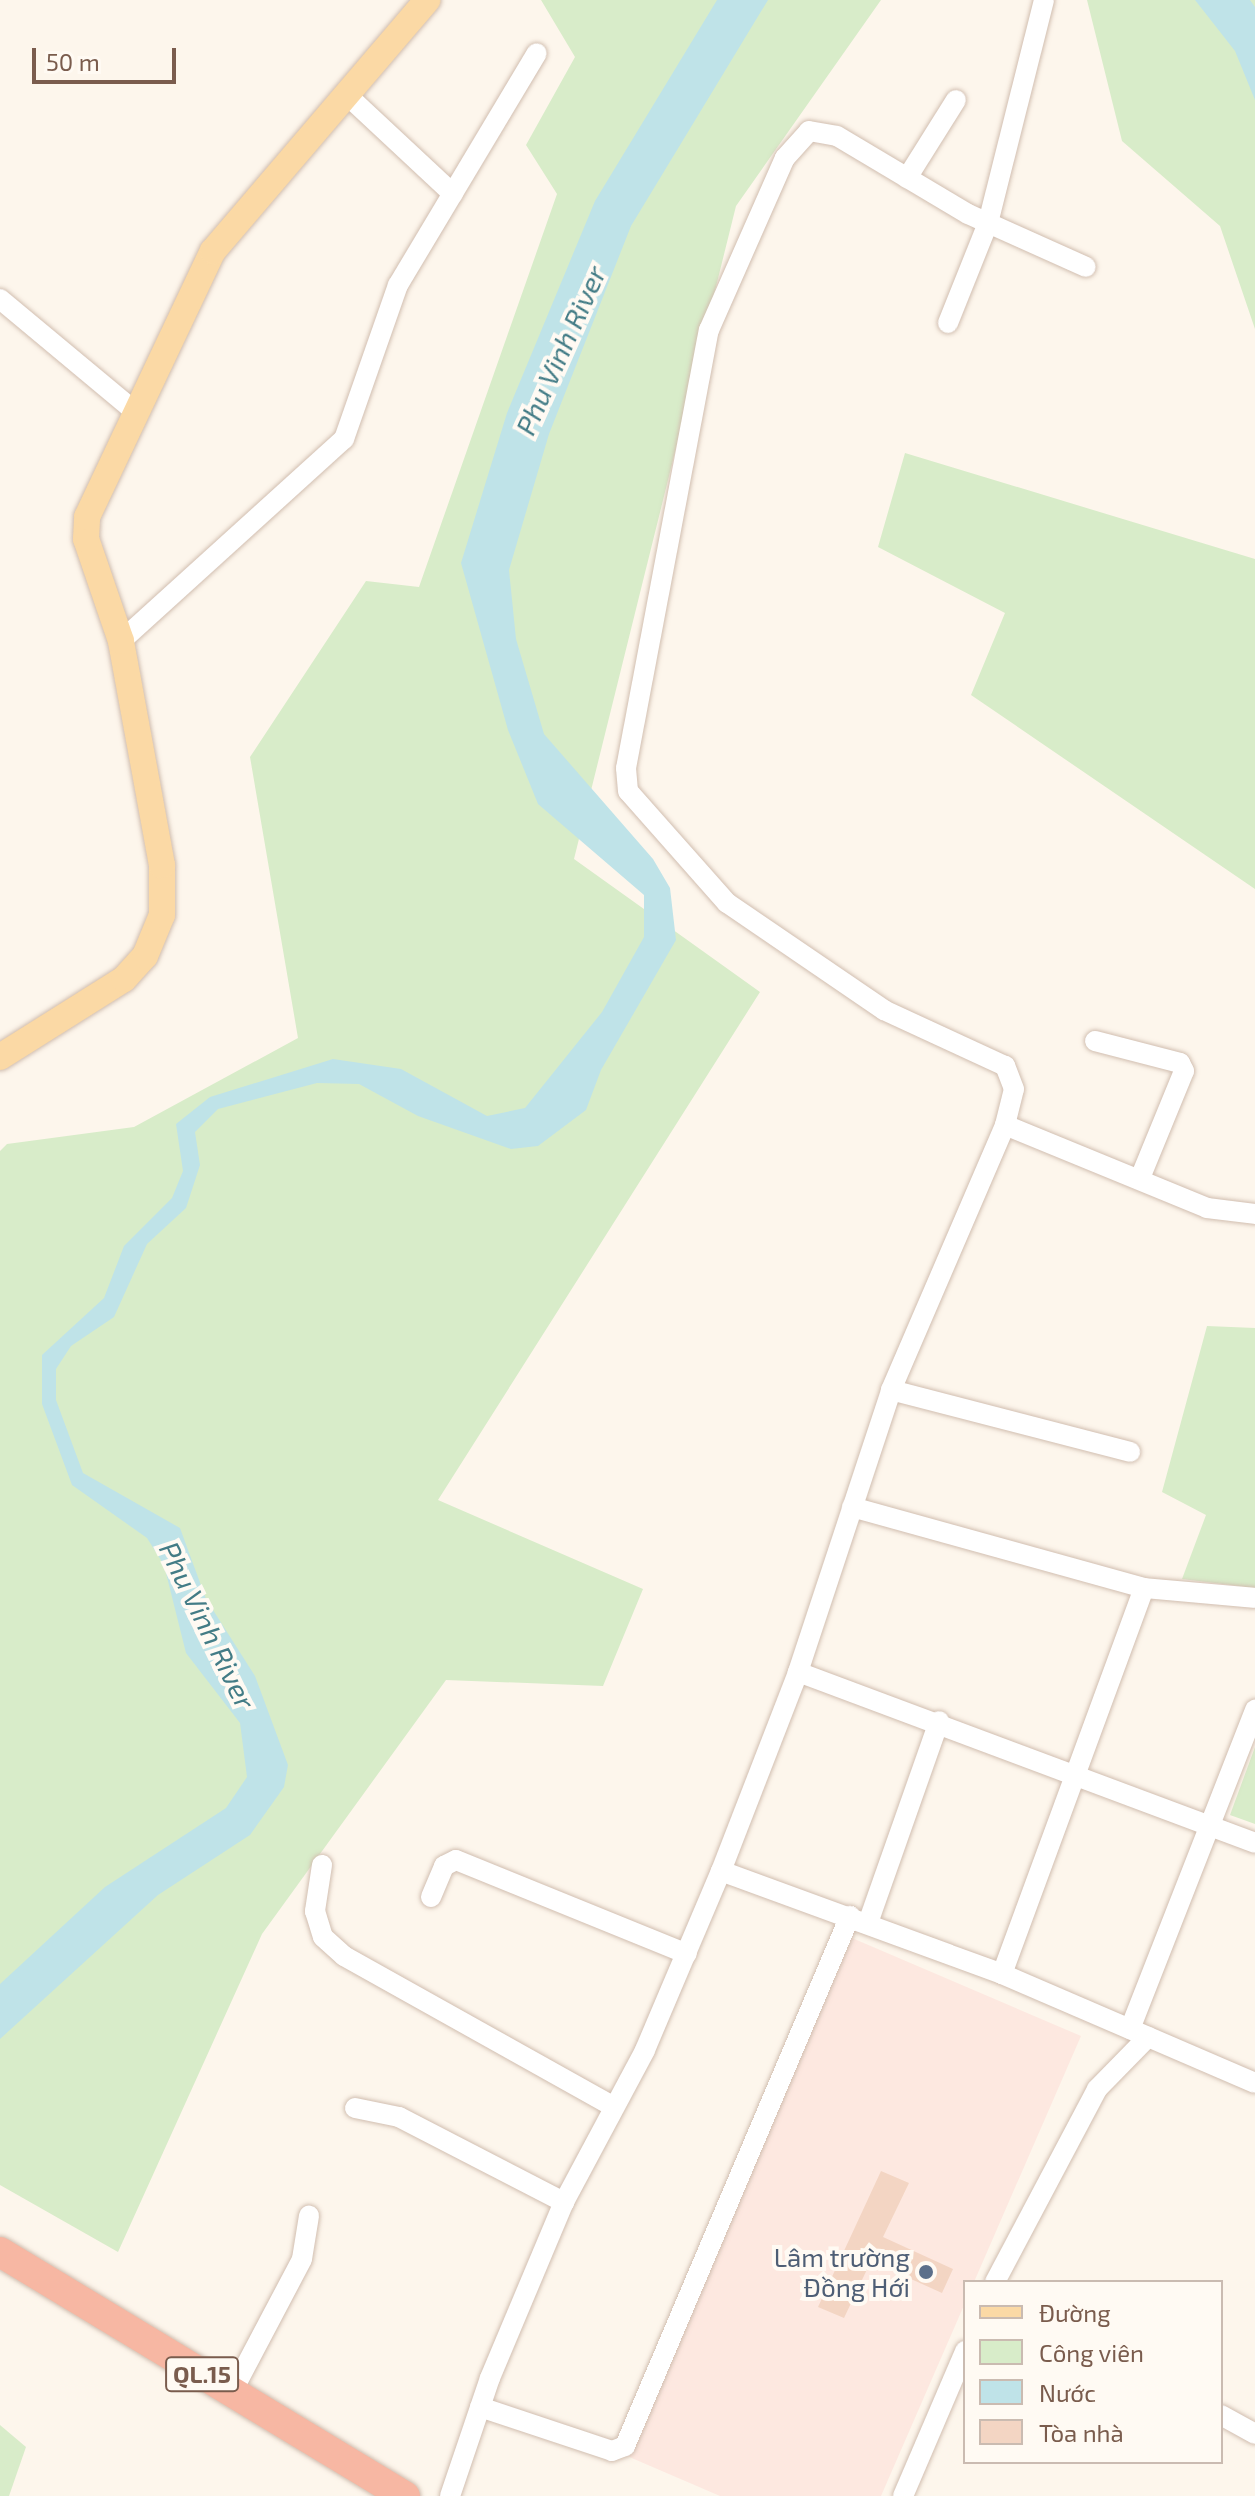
<!DOCTYPE html>
<meta charset="utf-8">
<style>
body{margin:0}
#map{position:relative;width:1255px;height:2496px;overflow:hidden;background:#fdf6ec;font-family:"Exo 2",sans-serif}
div>[style]{position:absolute}
[style*='--x']{left:calc(var(--x)*1px);top:calc(var(--y)*1px);width:calc(var(--w)*1px);rotate:calc(var(--a)*1deg)}
.commercial>*{inset:0;background:#fde8e0}
.green>*{inset:0;background:#d8ecc9}
.water>*{inset:0;background:#bfe3e8}
.building>*{inset:0;background:#f3d5c3}
.roads{filter:drop-shadow(0 0 2px #d1beb0) drop-shadow(0 0 2px #d1beb0)}
.minor>*{height:20px;margin:-10px;padding:0 10px;transform-origin:10px;border-radius:10px;background:#fff}
.major>*{height:26px;margin:-13px;padding:0 13px;transform-origin:13px;border-radius:13px;background:#fbd9a5}
.highway>*{height:30px;margin:-15px;padding:0 15px;transform-origin:15px;border-radius:15px;background:#f7b7a3}
.dots>*{width:22px;height:22px;translate:-50% -50%;box-sizing:border-box;border:4px solid #fffaf3;border-radius:50%}
span{translate:-50% -50%;white-space:nowrap;text-align:center;line-height:1.15;-webkit-text-stroke:8px #fffaf3;paint-order:stroke}
.shield-label span{padding:2px 6px;background:#fffaf3;border:2px solid;border-radius:6px;-webkit-text-stroke-width:0}
.shield-label{font-size:24px;color:#7a5c4d;font-weight:700}
.service-label{font-size:26px;color:#4e5e75}
.right{translate:-100% -50%;text-align:right}
.water-label{font-size:28px;color:#437c86;font-style:italic}
.legend{position:absolute;left:963px;top:2280px;width:260px;height:184px;box-sizing:border-box;background:#fffaf3;border:2px solid #cabbb1;margin:0;padding:10px 14px;list-style:none;font-size:24px;color:#7a5c4d}
.legend li{display:flex;align-items:center;gap:16px;height:40px}
.legend b{width:40px;border:2px solid #cabbb1}
.scale{position:absolute;left:32px;top:48px;width:144px;height:36px;box-sizing:border-box;border:4px solid #7a5c4d;border-top:0;padding-left:10px;font-size:24px;line-height:28px;white-space:nowrap;color:#7a5c4d;-webkit-text-stroke:6px #fffaf3;paint-order:stroke}
</style>
<div id="map">
<div class="commercial">
<i style="clip-path:polygon(852px 1938px,1081px 2036px,974px 2282px,965px 2282px,965px 2303px,881px 2496px,720px 2496px,627px 2456px)"></i>
</div>
<div class="green">
<i style="clip-path:polygon(541px 0,881px 0,736px 206px,574px 859px,760px 992px,438px 1500px,643px 1589px,603px 1686px,446px 1680px,262px 1934px,118px 2252px,0 2185px,0 1151px,7px 1144px,134px 1127px,298px 1038px,250px 757px,366px 581px,419px 587px,557px 194px,526px 145px,575px 57px)"></i>
<i style="clip-path:polygon(1087px 0,1255px 0,1255px 329px,1220px 226px,1122px 141px)"></i>
<i style="clip-path:polygon(905px 453px,1255px 559px,1255px 889px,971px 695px,1005px 613px,878px 547px)"></i>
<i style="clip-path:polygon(1207px 1326px,1255px 1328px,1255px 1588px,1182px 1579px,1206px 1515px,1162px 1492px)"></i>
<i style="clip-path:polygon(1255px 1747px,1255px 1824px,1230px 1815px)"></i>
<i style="clip-path:polygon(0 2425px,26px 2447px,9px 2496px,0 2496px)"></i>
</div>
<div class="water">
<i style="clip-path:polygon(717px 0,768px 0,631px 226px,549px 434px,509px 570px,516px 639px,544px 734px,653px 859px,670px 888px,676px 940px,601px 1070px,586px 1110px,538px 1146px,511px 1149px,418px 1116px,359px 1084px,317px 1083px,218px 1109px,195px 1132px,200px 1165px,186px 1208px,147px 1244px,114px 1317px,71px 1346px,56px 1369px,56px 1400px,83px 1473px,180px 1528px,206px 1599px,255px 1676px,288px 1765px,284px 1787px,250px 1835px,158px 1895px,0 2039px,0 1984px,105px 1887px,226px 1808px,247px 1777px,240px 1723px,186px 1653px,164px 1565px,147px 1538px,72px 1485px,42px 1404px,42px 1355px,104px 1298px,124px 1246px,172px 1198px,183px 1171px,176px 1124px,210px 1097px,333px 1059px,401px 1069px,487px 1116px,525px 1108px,602px 1012px,644px 937px,644px 895px,538px 804px,508px 730px,461px 563px,507px 413px,595px 201px)"></i>
<i style="clip-path:polygon(1195px 0,1250px 0,1255px 7px,1255px 100px,1235px 51px)"></i>
</div>
<div class="building">
<i style="clip-path:polygon(881px 2171px,909px 2183px,883px 2237px,953px 2269px,942px 2293px,871px 2261px,844px 2318px,818px 2307px)"></i>
</div>
<div class="roads">
<div class="minor">
<i style="--x:349;--y:97;--w:142;--a:43"></i>
<i style="--x:907;--y:178;--w:92;--a:-57.9"></i>
<i style="--x:0;--y:299;--w:172;--a:39.8"></i>
<i style="--x:948;--y:323;--w:108;--a:-68.2"></i>
<i style="--x:988;--y:223;--w:230;--a:-75.9"></i>
<i style="--x:121;--y:641;--w:301;--a:-42.2"></i>
<i style="--x:344;--y:439;--w:163;--a:-70.7"></i>
<i style="--x:398;--y:285;--w:270;--a:-59.1"></i>
<i style="--x:1095;--y:1041;--w:88;--a:14.5"></i>
<i style="--x:1180;--y:1063;--w:9;--a:63"></i>
<i style="--x:1184;--y:1071;--w:113;--a:112.3"></i>
<i style="--x:1005;--y:1125;--w:218;--a:22.3"></i>
<i style="--x:1207;--y:1208;--w:48;--a:7.1"></i>
<i style="--x:891;--y:1390;--w:247;--a:14.5"></i>
<i style="--x:852;--y:1507;--w:303;--a:15.5"></i>
<i style="--x:1144;--y:1588;--w:111;--a:5.1"></i>
<i style="--x:798;--y:1672;--w:488;--a:20.5"></i>
<i style="--x:322;--y:1865;--w:47;--a:98.7"></i>
<i style="--x:315;--y:1911;--w:27;--a:73"></i>
<i style="--x:323;--y:1937;--w:28;--a:42"></i>
<i style="--x:344;--y:1956;--w:309;--a:29.2"></i>
<i style="--x:721;--y:1871;--w:299;--a:20.1"></i>
<i style="--x:1002;--y:1974;--w:275;--a:23.3"></i>
<i style="--x:431;--y:1897;--w:34;--a:-67"></i>
<i style="--x:444;--y:1866;--w:13;--a:-27"></i>
<i style="--x:456;--y:1860;--w:249;--a:22.1"></i>
<i style="--x:868;--y:1923;--w:214;--a:-70.6"></i>
<i style="--x:1002;--y:1974;--w:411;--a:-69.8"></i>
<i style="--x:1130;--y:2029;--w:343;--a:-68.6"></i>
<i style="--x:355;--y:2108;--w:45;--a:11.6"></i>
<i style="--x:399;--y:2117;--w:186;--a:27.3"></i>
<i style="--x:995;--y:2282;--w:218;--a:-62.1"></i>
<i style="--x:1097;--y:2089;--w:73;--a:-45.6"></i>
<i style="--x:232;--y:2392;--w:150;--a:-62.2"></i>
<i style="--x:302;--y:2259;--w:44;--a:-80.8"></i>
<i style="--x:480;--y:2407;--w:139;--a:18.4"></i>
<i style="--x:612;--y:2451;--w:14;--a:-21"></i>
<i style="--x:625;--y:2446;--w:576;--a:-67"></i>
<i style="--x:1221;--y:2415;--w:39;--a:29"></i>
<i style="--x:450;--y:2496;--w:125;--a:-71.3"></i>
<i style="--x:490;--y:2378;--w:191;--a:-67.2"></i>
<i style="--x:564;--y:2202;--w:172;--a:-61.9"></i>
<i style="--x:645;--y:2050;--w:194;--a:-67"></i>
<i style="--x:721;--y:1871;--w:213;--a:-68.8"></i>
<i style="--x:798;--y:1672;--w:297;--a:-71.7"></i>
<i style="--x:891;--y:1390;--w:288;--a:-66.7"></i>
<i style="--x:1005;--y:1125;--w:37;--a:-76"></i>
<i style="--x:1014;--y:1089;--w:25;--a:-111"></i>
<i style="--x:1005;--y:1066;--w:133;--a:-155.2"></i>
<i style="--x:884;--y:1010;--w:190;--a:-145.7"></i>
<i style="--x:727;--y:903;--w:149;--a:-131.5"></i>
<i style="--x:628;--y:791;--w:23;--a:-95"></i>
<i style="--x:626;--y:768;--w:446;--a:-79.3"></i>
<i style="--x:709;--y:330;--w:188;--a:-66.2"></i>
<i style="--x:785;--y:158;--w:36;--a:-48"></i>
<i style="--x:809;--y:131;--w:28;--a:10"></i>
<i style="--x:837;--y:136;--w:152;--a:30.8"></i>
<i style="--x:968;--y:214;--w:129;--a:24.2"></i>
<i style="--x:903;--y:2496;--w:158;--a:-66.8"></i>
</div>
<div class="major">
<i style="--x:0;--y:1057;--w:146;--a:-32.2"></i>
<i style="--x:124;--y:979;--w:31;--a:-48"></i>
<i style="--x:145;--y:956;--w:44;--a:-67.5"></i>
<i style="--x:162;--y:915;--w:50;--a:-90"></i>
<i style="--x:162;--y:865;--w:228;--a:-100.4"></i>
<i style="--x:121;--y:641;--w:108;--a:-108.9"></i>
<i style="--x:86;--y:539;--w:22;--a:-87"></i>
<i style="--x:87;--y:517;--w:294;--a:-64.7"></i>
<i style="--x:213;--y:251;--w:330;--a:-49.5"></i>
</div>
<div class="highway">
<i style="--x:0;--y:2252;--w:473;--a:31.1"></i>
</div>
</div>
<div class="dots">
<i style="left:926px;top:2272px;background:#5c6f8a"></i>
</div>
<div class="shield-label">
<span style="left:202px;top:2374px">QL.15</span>
</div>
<div class="service-label">
<span class="right" style="left:910px;top:2272px">Lâm trường<br>Đồng Hới</span>
</div>
<div class="water-label">
<span style="left:560px;top:350px;rotate:-66deg">Phu Vinh River</span>
<span style="left:208px;top:1625px;rotate:64deg">Phu Vinh River</span>
</div>
<ul class="legend">
<li><b style="height:10px;background:#fbd9a5"></b>Đường</li>
<li><b style="height:22px;background:#d8ecc9"></b>Công viên</li>
<li><b style="height:22px;background:#bfe3e8"></b>Nước</li>
<li><b style="height:22px;background:#f3d5c3"></b>Tòa nhà</li>
</ul>
<div class="scale">50 m</div>
</div>
